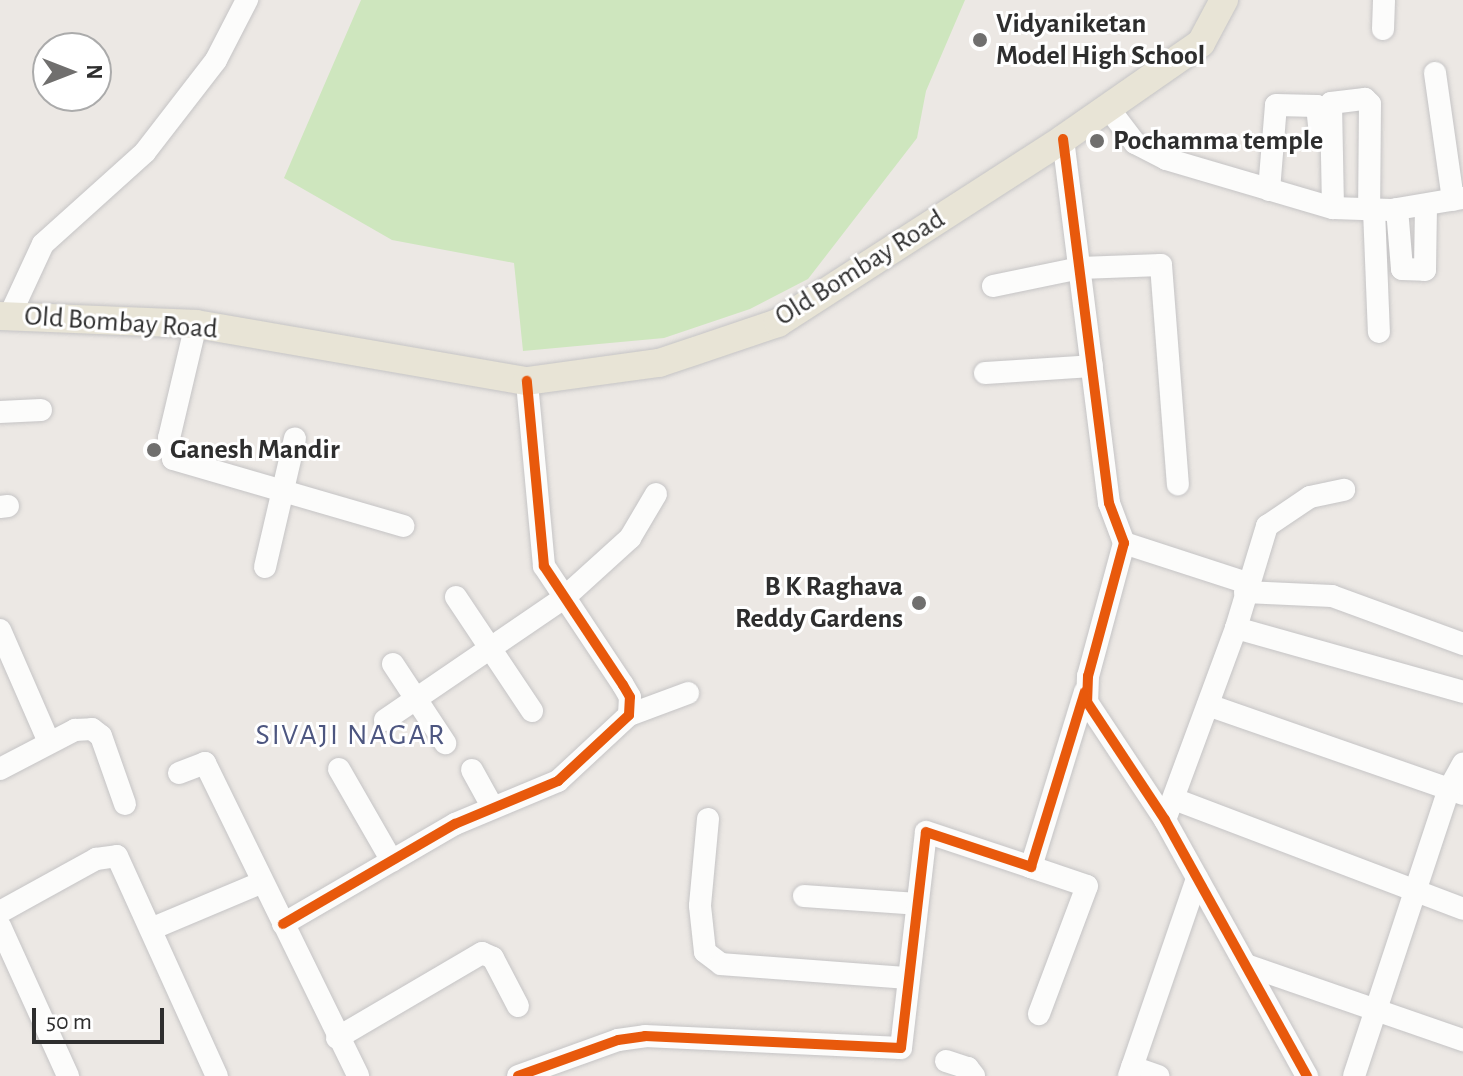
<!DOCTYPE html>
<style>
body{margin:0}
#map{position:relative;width:1463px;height:1076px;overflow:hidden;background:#ece8e4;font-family:"Alegreya Sans",sans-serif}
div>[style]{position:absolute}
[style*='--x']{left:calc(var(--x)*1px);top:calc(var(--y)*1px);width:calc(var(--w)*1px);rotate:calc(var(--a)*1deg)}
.green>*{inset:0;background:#cee6be}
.roads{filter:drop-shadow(0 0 2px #c5c4c5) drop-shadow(0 0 2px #c5c4c5)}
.minor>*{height:22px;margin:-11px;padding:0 11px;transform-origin:11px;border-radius:11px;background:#fcfcfb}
.major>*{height:28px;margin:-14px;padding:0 14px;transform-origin:14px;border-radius:14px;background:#e8e4d6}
.cycleway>*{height:10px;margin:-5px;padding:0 5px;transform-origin:5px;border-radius:5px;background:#e8590c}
.dots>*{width:22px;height:22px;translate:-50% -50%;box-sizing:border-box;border:4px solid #fff;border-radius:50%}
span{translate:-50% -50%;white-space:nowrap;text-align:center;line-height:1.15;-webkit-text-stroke:6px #fff;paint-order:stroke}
.poi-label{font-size:28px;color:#2e2e2e;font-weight:700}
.left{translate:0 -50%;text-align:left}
.right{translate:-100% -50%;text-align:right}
.street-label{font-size:28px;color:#2e2e2e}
.neighbourhood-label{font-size:30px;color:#4d5680;letter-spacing:2px}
.north{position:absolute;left:32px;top:32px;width:80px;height:80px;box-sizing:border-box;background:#fff;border:2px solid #ababab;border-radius:50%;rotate:90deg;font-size:22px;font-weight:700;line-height:32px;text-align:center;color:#2e2e2e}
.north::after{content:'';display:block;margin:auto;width:28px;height:36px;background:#706f6e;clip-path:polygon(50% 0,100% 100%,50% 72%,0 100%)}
.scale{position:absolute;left:32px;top:1008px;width:132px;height:36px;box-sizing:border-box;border:4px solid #2e2e2e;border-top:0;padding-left:10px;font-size:24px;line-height:28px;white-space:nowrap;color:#2e2e2e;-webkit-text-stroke:6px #fff;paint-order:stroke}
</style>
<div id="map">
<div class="green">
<i style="clip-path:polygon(361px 0,965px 0,926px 91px,917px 138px,808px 279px,750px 309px,664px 338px,523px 351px,514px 263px,392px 240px,284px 178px)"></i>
</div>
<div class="roads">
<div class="minor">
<i style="--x:1383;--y:29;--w:29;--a:-88"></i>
<i style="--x:1435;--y:73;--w:128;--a:81.9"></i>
<i style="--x:1109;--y:109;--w:43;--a:52.6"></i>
<i style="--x:1135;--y:143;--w:35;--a:27"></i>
<i style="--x:1166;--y:159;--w:174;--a:16.4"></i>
<i style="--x:1333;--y:208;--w:58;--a:2"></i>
<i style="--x:1391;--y:210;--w:73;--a:-9.5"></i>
<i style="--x:1063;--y:139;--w:367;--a:82.8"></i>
<i style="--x:1109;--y:503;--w:43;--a:69.4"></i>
<i style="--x:1124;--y:543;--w:138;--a:105.1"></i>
<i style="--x:1088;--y:676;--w:26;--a:92"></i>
<i style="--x:1087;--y:702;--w:141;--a:56.5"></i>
<i style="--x:1165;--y:820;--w:293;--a:61"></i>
<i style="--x:1269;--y:190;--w:85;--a:-85.3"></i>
<i style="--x:1276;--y:105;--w:41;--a:1.4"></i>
<i style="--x:1317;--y:106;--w:29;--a:84"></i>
<i style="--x:1333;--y:208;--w:105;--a:-91.1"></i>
<i style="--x:1331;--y:103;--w:34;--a:-7"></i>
<i style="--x:1365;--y:99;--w:7;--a:45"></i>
<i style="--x:1370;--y:104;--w:106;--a:90.5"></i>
<i style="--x:1397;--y:209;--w:60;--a:85.2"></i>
<i style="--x:1402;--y:269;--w:23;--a:2"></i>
<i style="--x:1425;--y:270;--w:65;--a:-89.1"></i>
<i style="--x:1374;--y:210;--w:122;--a:87.7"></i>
<i style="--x:993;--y:286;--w:89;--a:-11.7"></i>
<i style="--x:1080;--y:268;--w:81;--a:-2.1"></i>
<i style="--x:1161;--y:265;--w:220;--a:85.6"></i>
<i style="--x:10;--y:315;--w:78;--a:-65.1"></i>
<i style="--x:43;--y:244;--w:137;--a:-42"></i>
<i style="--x:145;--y:152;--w:116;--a:-52.3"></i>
<i style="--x:216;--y:60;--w:68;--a:-62.7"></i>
<i style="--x:196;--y:324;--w:117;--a:103.3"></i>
<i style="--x:169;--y:438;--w:21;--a:79"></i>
<i style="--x:173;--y:459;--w:240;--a:16.2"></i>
<i style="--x:985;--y:373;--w:107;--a:-3.7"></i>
<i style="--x:0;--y:412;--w:41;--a:-2.8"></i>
<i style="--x:0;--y:507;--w:8;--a:-7"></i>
<i style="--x:1124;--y:543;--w:129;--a:18"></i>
<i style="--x:265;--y:567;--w:132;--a:-76.9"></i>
<i style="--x:1245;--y:592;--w:87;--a:2.6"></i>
<i style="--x:1332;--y:596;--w:140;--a:20.1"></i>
<i style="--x:456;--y:597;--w:137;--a:56.3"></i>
<i style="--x:1236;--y:628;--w:236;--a:15.7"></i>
<i style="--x:0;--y:630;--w:122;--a:66.4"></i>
<i style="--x:393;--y:664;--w:95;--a:56.6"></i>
<i style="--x:1208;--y:705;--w:270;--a:19.2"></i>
<i style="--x:629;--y:715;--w:63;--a:-20.4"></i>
<i style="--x:385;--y:720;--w:218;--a:-34.3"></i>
<i style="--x:565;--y:597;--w:88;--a:-42.2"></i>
<i style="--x:630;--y:538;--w:51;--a:-59.4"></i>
<i style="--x:0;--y:769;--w:85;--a:-27.5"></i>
<i style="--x:75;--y:730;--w:17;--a:-3"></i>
<i style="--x:92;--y:729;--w:11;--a:38"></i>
<i style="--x:101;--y:736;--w:72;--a:70.6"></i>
<i style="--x:339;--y:769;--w:106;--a:60.1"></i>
<i style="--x:472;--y:770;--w:43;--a:61.1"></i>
<i style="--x:179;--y:773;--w:28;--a:-21"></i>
<i style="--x:205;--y:763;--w:348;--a:63.9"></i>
<i style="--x:1174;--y:799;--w:309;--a:20.8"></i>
<i style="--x:708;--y:819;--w:87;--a:95.3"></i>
<i style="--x:700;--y:906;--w:46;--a:83.8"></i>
<i style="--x:705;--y:952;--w:20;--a:37"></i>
<i style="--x:721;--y:964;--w:187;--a:4.3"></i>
<i style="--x:1165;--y:820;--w:205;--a:-69.7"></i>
<i style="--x:1236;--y:628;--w:107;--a:-73.1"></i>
<i style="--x:1267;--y:526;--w:52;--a:-34"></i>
<i style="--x:1310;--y:497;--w:35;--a:-12"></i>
<i style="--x:1031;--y:867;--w:59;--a:18.7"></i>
<i style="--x:1087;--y:886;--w:137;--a:110.6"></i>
<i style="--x:804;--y:896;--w:113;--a:4"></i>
<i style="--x:0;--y:912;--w:110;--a:-28.9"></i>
<i style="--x:96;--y:859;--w:21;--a:-8"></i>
<i style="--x:117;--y:856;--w:242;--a:65.6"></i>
<i style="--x:283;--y:924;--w:199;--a:-30.2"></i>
<i style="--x:455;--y:824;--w:112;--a:-22.7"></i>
<i style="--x:558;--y:781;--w:97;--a:-42.9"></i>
<i style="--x:629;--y:715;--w:18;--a:-87"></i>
<i style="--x:630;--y:697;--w:14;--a:-120"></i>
<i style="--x:623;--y:685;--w:143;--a:-123.6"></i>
<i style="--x:544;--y:566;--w:186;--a:-95.3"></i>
<i style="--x:0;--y:926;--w:165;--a:65.6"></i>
<i style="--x:151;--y:929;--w:121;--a:-22.8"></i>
<i style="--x:1246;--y:965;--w:230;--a:19.1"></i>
<i style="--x:337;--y:1038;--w:168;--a:-30.4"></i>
<i style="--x:482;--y:953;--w:12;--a:24"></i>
<i style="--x:493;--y:958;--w:54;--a:62.5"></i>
<i style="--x:946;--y:1061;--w:23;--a:18"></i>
<i style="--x:968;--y:1068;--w:10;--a:53"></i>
<i style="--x:1132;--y:1067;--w:28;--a:19"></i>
<i style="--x:518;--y:1076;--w:106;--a:-19.8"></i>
<i style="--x:618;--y:1040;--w:27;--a:-8"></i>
<i style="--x:645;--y:1036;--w:256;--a:2.7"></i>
<i style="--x:901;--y:1048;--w:217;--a:-83.4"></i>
<i style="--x:926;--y:832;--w:111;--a:18.4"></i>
<i style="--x:1031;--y:867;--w:183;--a:-72.9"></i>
<i style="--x:1129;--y:1076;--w:209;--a:-71"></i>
<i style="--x:1354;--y:1076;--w:302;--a:-71.7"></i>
<i style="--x:1449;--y:789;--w:29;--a:-61"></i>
</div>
<div class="major">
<i style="--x:0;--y:316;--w:196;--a:2.3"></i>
<i style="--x:196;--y:324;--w:336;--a:9.8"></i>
<i style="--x:527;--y:381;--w:133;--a:-7.8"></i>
<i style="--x:659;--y:363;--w:126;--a:-18.6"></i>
<i style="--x:778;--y:323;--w:339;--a:-32.8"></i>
<i style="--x:1063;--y:139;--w:168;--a:-34.8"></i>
<i style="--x:1201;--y:43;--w:49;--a:-61.9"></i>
</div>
</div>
<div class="cycleway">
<i style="--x:1063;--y:139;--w:367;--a:82.8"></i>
<i style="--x:1109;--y:503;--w:43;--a:69.4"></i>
<i style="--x:1124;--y:543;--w:138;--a:105.1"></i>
<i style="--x:1088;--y:676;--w:26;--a:92"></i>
<i style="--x:1087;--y:702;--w:141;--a:56.5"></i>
<i style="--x:1165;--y:820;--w:293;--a:61"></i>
<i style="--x:283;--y:924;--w:199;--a:-30.2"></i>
<i style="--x:455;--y:824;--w:112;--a:-22.7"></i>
<i style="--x:558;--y:781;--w:97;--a:-42.9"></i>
<i style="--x:629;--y:715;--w:18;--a:-87"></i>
<i style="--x:630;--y:697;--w:14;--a:-120"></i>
<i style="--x:623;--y:685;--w:143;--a:-123.6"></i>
<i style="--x:544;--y:566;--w:186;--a:-95.3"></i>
<i style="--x:518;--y:1076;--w:106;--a:-19.8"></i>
<i style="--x:618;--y:1040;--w:27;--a:-8"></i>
<i style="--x:645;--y:1036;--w:256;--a:2.7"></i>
<i style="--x:901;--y:1048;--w:217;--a:-83.4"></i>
<i style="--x:926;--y:832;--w:111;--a:18.4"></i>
<i style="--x:1031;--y:867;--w:183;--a:-72.9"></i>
</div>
<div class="dots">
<i style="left:980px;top:40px;background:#706f6e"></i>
<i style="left:1097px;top:141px;background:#706f6e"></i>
<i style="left:154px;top:450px;background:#706f6e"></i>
<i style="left:919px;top:603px;background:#706f6e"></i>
</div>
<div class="poi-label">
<span class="left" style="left:996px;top:40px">Vidyaniketan<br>Model High School</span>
<span class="left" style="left:1113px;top:141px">Pochamma temple</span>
<span class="left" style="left:170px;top:450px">Ganesh Mandir</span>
<span class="right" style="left:903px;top:603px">B K Raghava<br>Reddy Gardens</span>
</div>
<div class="street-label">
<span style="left:860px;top:268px;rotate:-32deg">Old Bombay Road</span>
<span style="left:121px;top:323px;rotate:4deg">Old Bombay Road</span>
</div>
<div class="neighbourhood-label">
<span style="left:351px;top:735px">SIVAJI NAGAR</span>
</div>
<div class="north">N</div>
<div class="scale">50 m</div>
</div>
